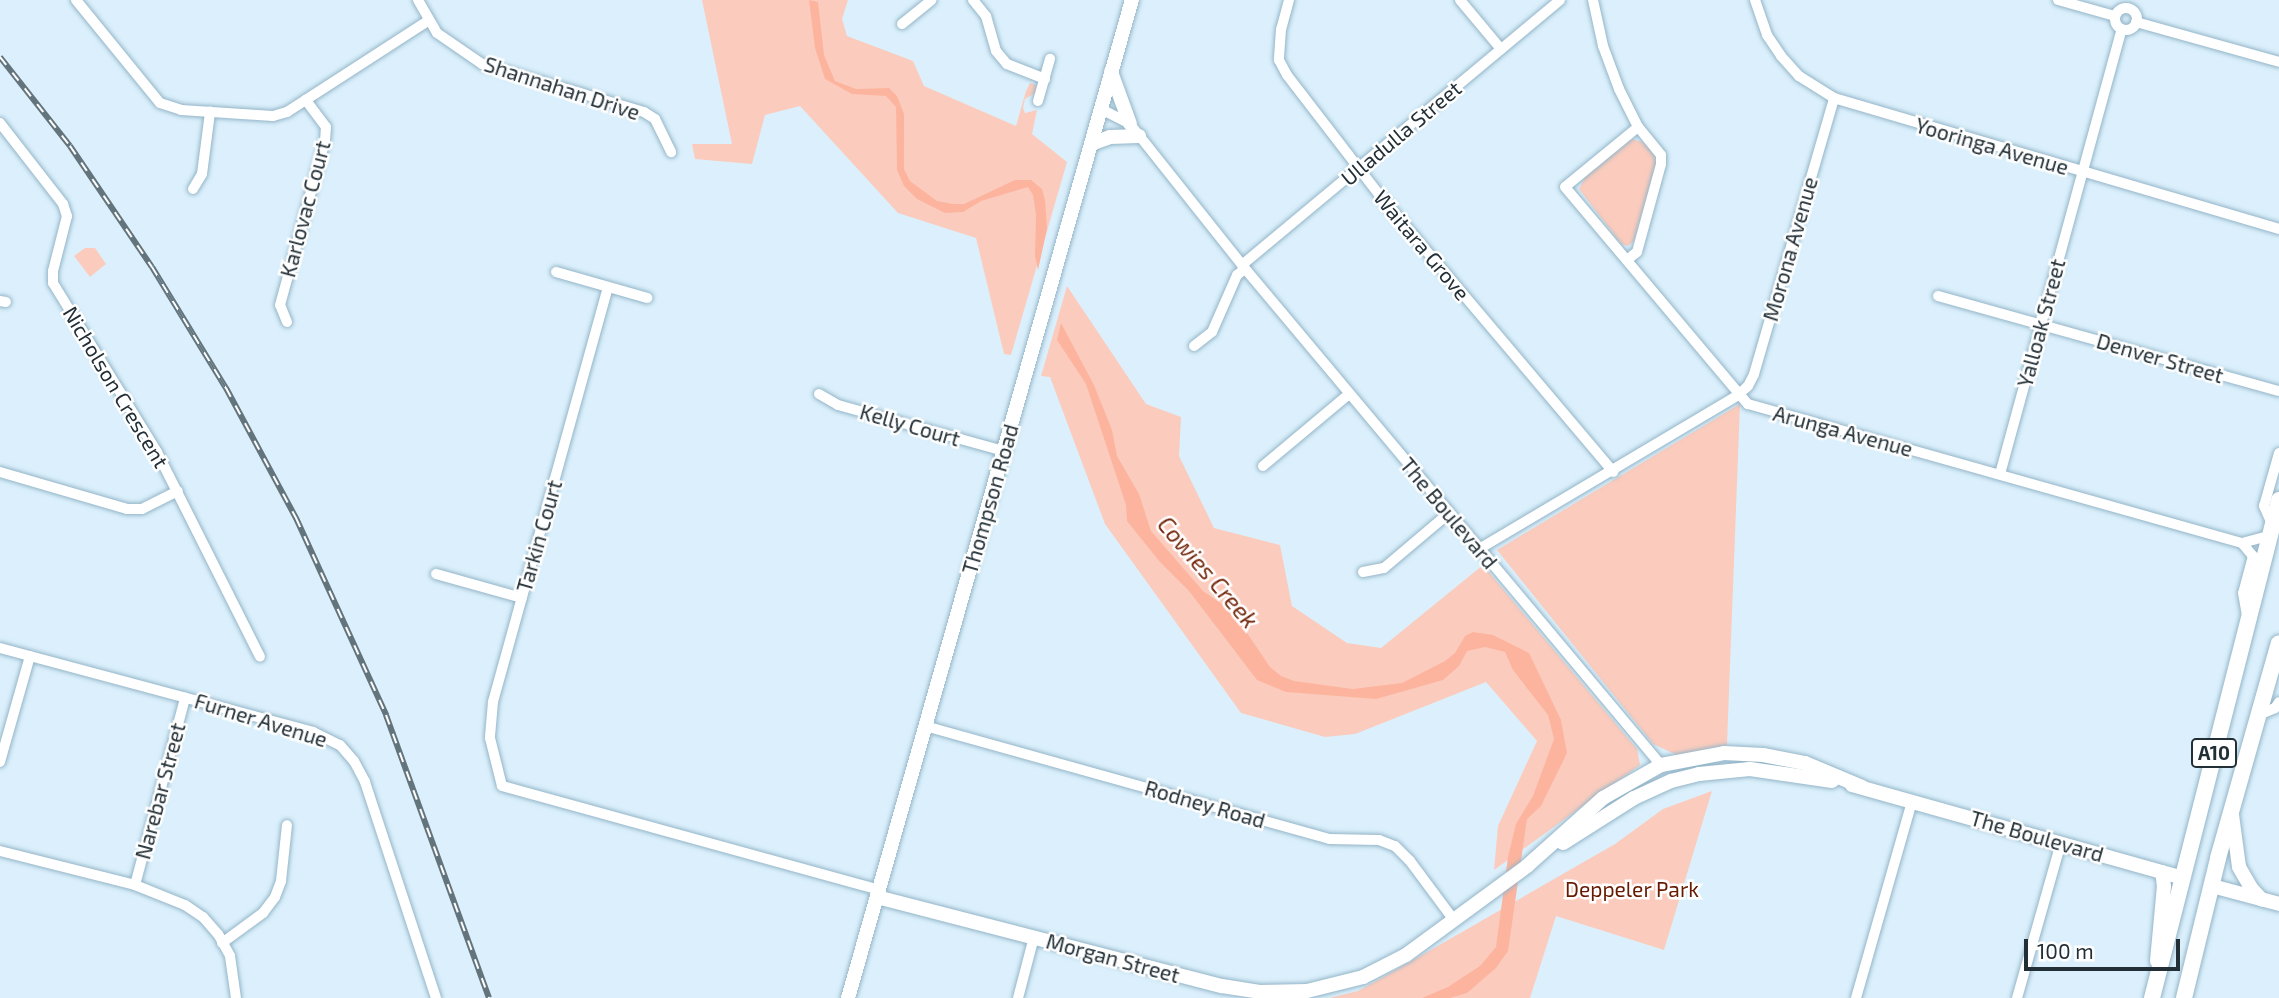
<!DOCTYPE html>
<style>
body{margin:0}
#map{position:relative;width:2279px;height:998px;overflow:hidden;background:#dbf0fc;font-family:"Exo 2",sans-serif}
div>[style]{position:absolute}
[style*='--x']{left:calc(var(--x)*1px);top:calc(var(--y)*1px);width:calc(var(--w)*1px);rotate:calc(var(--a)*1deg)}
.green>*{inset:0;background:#fbccbd}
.water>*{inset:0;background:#fdb49e}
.roads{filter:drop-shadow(0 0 2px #94b5c8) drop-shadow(0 0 2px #94b5c8)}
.minor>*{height:10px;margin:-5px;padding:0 5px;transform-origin:5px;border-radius:5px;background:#fff}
.minor>.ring{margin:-5px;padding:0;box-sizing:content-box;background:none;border:10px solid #fff;border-radius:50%}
.major>*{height:14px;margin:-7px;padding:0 7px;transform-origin:7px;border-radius:7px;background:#fff}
.highway>*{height:16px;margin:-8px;padding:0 8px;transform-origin:8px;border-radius:8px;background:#fff}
.rail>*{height:6px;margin-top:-3px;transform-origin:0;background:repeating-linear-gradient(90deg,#fff 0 10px,#64747d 0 20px);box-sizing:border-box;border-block:2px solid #64747d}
span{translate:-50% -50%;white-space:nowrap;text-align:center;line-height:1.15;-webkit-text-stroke:5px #fff;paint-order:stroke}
.shield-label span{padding:2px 5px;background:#fff;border:2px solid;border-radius:5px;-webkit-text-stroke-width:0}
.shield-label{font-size:19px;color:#222f36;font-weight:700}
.street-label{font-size:21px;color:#222f36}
.park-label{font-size:21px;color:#681a00}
.water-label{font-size:23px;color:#74270c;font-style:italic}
.scale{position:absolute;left:2024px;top:939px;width:156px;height:32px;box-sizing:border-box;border:4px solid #222f36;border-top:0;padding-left:9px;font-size:21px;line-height:24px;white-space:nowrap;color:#222f36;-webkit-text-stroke:5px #fff;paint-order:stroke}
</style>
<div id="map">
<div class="green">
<i style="clip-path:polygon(702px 0,848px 0,842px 19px,847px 36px,913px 61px,924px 86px,1016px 126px,1026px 91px,1030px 83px,1036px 85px,1037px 92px,1025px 99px,1023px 108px,1025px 113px,1037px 110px,1032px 134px,1067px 162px,1011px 355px,1004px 354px,976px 238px,898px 213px,800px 106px,765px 115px,752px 164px,695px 159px,692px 144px,732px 144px)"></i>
<i style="clip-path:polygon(1632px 139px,1643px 142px,1654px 154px,1656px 165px,1634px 241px,1628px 246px,1621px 244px,1579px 189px,1585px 177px)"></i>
<i style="clip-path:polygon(85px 248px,95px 248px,106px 264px,90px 277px,74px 256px)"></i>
<i style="clip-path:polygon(1067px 286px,1146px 404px,1181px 417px,1179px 456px,1214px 528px,1280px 545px,1292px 606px,1347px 643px,1381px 648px,1483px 565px,1637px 749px,1640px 765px,1494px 870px,1498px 826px,1537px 741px,1486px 682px,1355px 734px,1325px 737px,1241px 713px,1105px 524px,1050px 377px,1041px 376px)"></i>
<i style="clip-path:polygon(1740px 404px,1727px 745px,1677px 755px,1653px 744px,1497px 550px)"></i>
<i style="clip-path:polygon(1712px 791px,1664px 950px,1556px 916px,1530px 998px,1329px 998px,1358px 991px,1422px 955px,1615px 844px,1663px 809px)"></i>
</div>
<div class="water">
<i style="clip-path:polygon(809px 0,818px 2px,824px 55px,835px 81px,856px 89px,889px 88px,897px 96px,904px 114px,904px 169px,910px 181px,937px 201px,953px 204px,964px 204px,1015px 180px,1031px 180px,1042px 189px,1045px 200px,1047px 229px,1038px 270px,1035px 256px,1036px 215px,1033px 195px,1028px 187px,981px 201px,963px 212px,945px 213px,917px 199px,904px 186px,897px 170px,896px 107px,886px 96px,852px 94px,825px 79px,815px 48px)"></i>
<i style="clip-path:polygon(1061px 323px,1094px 385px,1112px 430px,1117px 456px,1139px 494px,1151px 531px,1203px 591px,1222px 604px,1245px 630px,1270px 667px,1281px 676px,1294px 681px,1353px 689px,1402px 683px,1445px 661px,1455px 653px,1465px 636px,1473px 632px,1493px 635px,1529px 653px,1561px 720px,1567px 753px,1541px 806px,1527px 819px,1508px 951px,1496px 968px,1467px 993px,1450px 998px,1422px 998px,1448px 987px,1480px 966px,1496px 947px,1508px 857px,1516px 824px,1533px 796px,1554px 739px,1548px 715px,1513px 670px,1505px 652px,1485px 647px,1467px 651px,1459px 666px,1443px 680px,1376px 699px,1286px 692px,1257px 680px,1189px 591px,1160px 562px,1127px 521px,1126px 505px,1086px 384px,1057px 340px)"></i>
</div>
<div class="roads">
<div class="minor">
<i style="--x:76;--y:0;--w:133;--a:50.8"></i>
<i style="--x:160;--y:103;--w:22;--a:18"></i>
<i style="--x:181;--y:110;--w:92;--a:3.7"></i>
<i style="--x:273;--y:116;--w:15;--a:-16"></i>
<i style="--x:287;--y:112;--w:169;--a:-32.9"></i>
<i style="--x:418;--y:0;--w:38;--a:60"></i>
<i style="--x:437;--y:33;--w:55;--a:34.6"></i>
<i style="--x:482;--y:64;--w:169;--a:16.5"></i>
<i style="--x:644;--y:112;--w:13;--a:32"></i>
<i style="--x:655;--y:119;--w:37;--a:64"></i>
<i style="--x:973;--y:0;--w:21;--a:51"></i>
<i style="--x:986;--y:16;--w:36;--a:74"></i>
<i style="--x:996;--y:51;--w:17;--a:50"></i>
<i style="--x:1007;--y:64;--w:41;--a:21.5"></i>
<i style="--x:1289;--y:0;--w:30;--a:105"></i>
<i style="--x:1281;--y:29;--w:31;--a:94"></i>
<i style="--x:1279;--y:60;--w:17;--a:62"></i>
<i style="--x:1287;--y:75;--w:154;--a:52.4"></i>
<i style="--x:1381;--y:197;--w:360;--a:49.8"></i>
<i style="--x:1460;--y:0;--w:64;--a:50.1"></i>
<i style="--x:1593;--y:0;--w:47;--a:77.7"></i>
<i style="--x:1603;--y:46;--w:46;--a:69.6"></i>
<i style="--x:1619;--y:89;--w:42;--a:63.4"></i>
<i style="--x:1755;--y:0;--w:37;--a:71"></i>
<i style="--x:1767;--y:35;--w:25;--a:56"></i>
<i style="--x:1781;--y:56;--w:27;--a:48"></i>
<i style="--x:1799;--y:76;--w:41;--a:32.2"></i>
<i style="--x:1834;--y:98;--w:464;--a:16.4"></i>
<i style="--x:2058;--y:0;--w:59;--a:15.7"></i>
<i class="ring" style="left:2115px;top:8px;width:12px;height:12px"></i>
<i style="--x:2136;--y:22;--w:148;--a:15.6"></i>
<i style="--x:902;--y:24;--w:38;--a:-39"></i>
<i style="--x:1038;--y:101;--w:44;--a:-74.1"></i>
<i style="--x:1101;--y:109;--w:33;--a:27"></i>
<i style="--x:1130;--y:124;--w:180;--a:51.5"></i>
<i style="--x:1242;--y:265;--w:652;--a:50.04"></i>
<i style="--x:0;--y:123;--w:103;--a:52.1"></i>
<i style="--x:63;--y:204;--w:13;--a:72"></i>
<i style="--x:67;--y:216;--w:57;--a:104.3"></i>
<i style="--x:53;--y:271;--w:12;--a:90"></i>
<i style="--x:53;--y:283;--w:198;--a:58.4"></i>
<i style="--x:157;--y:452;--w:229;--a:63.3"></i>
<i style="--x:193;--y:189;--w:17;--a:-59"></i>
<i style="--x:202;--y:174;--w:63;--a:-82.6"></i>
<i style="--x:1627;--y:260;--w:13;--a:-39"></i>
<i style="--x:1637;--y:252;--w:91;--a:-74.7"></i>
<i style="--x:1661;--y:164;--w:9;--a:-90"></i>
<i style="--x:1661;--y:155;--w:36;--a:-129"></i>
<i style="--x:1638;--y:127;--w:94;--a:140.6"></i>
<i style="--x:1565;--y:187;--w:284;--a:49.9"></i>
<i style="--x:1748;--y:404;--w:513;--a:15.72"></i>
<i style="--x:2242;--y:543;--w:28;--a:-15"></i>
<i style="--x:1242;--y:265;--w:414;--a:-39.8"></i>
<i style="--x:556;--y:272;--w:95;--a:15.9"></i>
<i style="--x:608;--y:287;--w:431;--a:105.5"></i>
<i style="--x:493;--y:702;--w:36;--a:95"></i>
<i style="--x:490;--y:738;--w:49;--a:76"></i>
<i style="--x:502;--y:786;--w:391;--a:15.4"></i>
<i style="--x:1938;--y:296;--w:354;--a:15.6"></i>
<i style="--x:0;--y:301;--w:6;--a:9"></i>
<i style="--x:287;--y:322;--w:18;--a:-112"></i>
<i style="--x:280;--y:305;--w:170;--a:-74.7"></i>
<i style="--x:325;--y:141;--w:14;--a:-86"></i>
<i style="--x:326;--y:127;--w:34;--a:-127"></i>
<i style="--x:1194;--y:346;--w:23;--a:-38"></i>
<i style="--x:1212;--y:332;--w:62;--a:-66.3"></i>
<i style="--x:1237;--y:275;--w:10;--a:-37"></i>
<i style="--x:819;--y:394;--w:22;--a:30"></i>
<i style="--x:838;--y:405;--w:172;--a:15.5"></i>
<i style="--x:1263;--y:466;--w:112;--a:-39.9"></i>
<i style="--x:0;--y:472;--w:132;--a:16.2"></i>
<i style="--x:127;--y:509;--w:15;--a:0"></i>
<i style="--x:142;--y:509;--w:40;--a:-26.6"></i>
<i style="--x:2000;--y:474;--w:461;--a:-74.7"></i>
<i style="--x:2272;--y:524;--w:20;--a:-114"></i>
<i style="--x:2264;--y:506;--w:55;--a:-74.2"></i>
<i style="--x:2242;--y:543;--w:17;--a:50"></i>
<i style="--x:2253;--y:556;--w:38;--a:105"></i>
<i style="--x:2243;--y:593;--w:22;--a:80"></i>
<i style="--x:1479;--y:549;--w:301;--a:-30.7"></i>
<i style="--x:1738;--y:395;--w:13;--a:-42"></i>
<i style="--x:1748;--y:386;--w:13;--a:-63"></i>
<i style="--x:1754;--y:374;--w:287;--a:-73.8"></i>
<i style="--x:1363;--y:572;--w:21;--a:-11"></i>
<i style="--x:1384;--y:568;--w:85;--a:-40.2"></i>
<i style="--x:436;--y:574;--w:89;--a:15.6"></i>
<i style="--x:0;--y:648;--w:324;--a:15"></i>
<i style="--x:313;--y:732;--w:30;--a:26"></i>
<i style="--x:340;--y:745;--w:21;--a:49"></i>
<i style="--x:354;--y:761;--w:24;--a:62"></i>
<i style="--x:365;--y:782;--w:227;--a:71.8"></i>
<i style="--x:2258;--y:715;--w:18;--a:-22"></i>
<i style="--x:2275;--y:708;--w:7;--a:-56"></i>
<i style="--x:925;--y:726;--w:420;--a:15.6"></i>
<i style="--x:1330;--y:839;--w:49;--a:1.2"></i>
<i style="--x:1379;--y:840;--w:17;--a:21"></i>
<i style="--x:1395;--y:846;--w:21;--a:45"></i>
<i style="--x:1410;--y:861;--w:72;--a:53.4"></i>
<i style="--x:0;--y:762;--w:110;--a:-74.2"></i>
<i style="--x:0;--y:851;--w:139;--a:14.1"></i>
<i style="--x:135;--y:885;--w:54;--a:21.8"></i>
<i style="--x:185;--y:905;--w:22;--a:34"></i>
<i style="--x:203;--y:917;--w:23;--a:49"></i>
<i style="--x:218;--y:934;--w:25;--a:61"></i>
<i style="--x:230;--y:956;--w:42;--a:81.9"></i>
<i style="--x:135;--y:885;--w:194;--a:-75"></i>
<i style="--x:222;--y:943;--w:51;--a:-36.2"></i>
<i style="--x:263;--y:913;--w:20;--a:-53"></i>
<i style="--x:275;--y:897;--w:17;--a:-69"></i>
<i style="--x:281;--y:881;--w:56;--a:-83.9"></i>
<i style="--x:1018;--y:998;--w:63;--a:-75.3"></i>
<i style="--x:1856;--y:998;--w:205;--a:-74.1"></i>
<i style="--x:2017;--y:998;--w:161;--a:-74.2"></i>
</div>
<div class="major">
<i style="--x:1111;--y:72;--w:55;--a:69.9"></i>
<i style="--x:1091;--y:144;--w:20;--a:-20"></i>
<i style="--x:1110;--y:137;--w:29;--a:-2"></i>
<i style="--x:1852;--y:785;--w:343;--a:15.7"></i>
<i style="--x:2232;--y:815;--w:52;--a:82.3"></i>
<i style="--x:2239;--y:867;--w:24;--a:60"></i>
<i style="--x:2251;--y:888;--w:16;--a:47"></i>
<i style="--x:1563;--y:843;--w:84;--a:-32.4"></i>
<i style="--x:1634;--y:798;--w:41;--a:-24.7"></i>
<i style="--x:1671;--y:781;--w:29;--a:-14"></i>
<i style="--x:1699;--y:774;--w:51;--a:-5.6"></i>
<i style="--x:1750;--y:769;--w:83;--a:8.3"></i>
<i style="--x:2212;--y:886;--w:69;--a:15"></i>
<i style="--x:877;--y:897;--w:356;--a:14.5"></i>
<i style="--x:1222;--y:986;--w:38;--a:9"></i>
<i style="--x:1260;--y:992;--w:47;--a:-1.2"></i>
<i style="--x:1307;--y:991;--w:58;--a:-14"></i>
<i style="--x:1363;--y:977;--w:48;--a:-27.1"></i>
<i style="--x:1406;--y:955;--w:150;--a:-36.3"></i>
<i style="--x:1527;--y:866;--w:102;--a:-41.8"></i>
<i style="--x:1603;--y:798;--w:67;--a:-29.6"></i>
<i style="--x:1661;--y:765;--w:64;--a:-10.8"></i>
<i style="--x:1724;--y:753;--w:39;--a:3"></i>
<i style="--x:1763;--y:755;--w:43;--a:10.8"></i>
<i style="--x:1805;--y:763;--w:62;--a:22.8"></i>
<i style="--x:2157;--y:961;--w:75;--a:-84.7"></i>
<i style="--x:2164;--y:886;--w:14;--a:-98"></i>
<i style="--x:848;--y:998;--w:1038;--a:-74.12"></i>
</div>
<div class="highway">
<i style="--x:2152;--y:998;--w:514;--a:-75.69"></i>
<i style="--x:2184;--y:998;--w:144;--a:-76.3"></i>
<i style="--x:2218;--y:858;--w:223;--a:-74.2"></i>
</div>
</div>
<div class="rail">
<i style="--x:0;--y:57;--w:113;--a:51.8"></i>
<i style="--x:70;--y:146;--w:146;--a:55.9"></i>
<i style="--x:152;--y:267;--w:142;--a:58.6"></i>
<i style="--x:226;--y:388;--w:148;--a:61.7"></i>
<i style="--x:296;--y:518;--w:217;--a:65.4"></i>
<i style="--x:386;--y:715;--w:301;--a:70"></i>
</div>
<div class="shield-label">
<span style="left:2214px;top:753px">A10</span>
</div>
<div class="street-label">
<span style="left:562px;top:88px;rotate:18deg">Shannahan Drive</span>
<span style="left:1401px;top:133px;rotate:-40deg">Ulladulla Street</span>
<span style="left:1992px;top:146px;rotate:16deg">Yooringa Avenue</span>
<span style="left:305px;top:209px;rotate:-75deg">Karlovac Court</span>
<span style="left:1422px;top:245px;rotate:50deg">Waitara Grove</span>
<span style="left:1790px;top:249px;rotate:-74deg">Morona Avenue</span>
<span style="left:2041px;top:323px;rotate:-75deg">Yalloak Street</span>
<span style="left:2160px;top:358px;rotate:16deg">Denver Street</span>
<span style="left:116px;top:387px;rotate:59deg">Nicholson Crescent</span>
<span style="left:910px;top:425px;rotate:16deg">Kelly Court</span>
<span style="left:1843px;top:431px;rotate:15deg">Arunga Avenue</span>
<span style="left:990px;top:499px;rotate:-74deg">Thompson Road</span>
<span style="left:1449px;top:513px;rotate:50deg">The Boulevard</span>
<span style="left:539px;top:536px;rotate:-74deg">Tarkin Court</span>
<span style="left:261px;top:720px;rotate:17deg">Furner Avenue</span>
<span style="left:160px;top:791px;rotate:-75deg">Narebar Street</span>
<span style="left:1205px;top:804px;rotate:16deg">Rodney Road</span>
<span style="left:2037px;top:836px;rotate:16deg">The Boulevard</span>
<span style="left:1113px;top:958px;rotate:15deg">Morgan Street</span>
</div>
<div class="park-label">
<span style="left:1632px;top:889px">Deppeler Park</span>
</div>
<div class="water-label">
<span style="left:1208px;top:572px;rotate:49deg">Cowies Creek</span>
</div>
<div class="scale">100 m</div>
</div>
